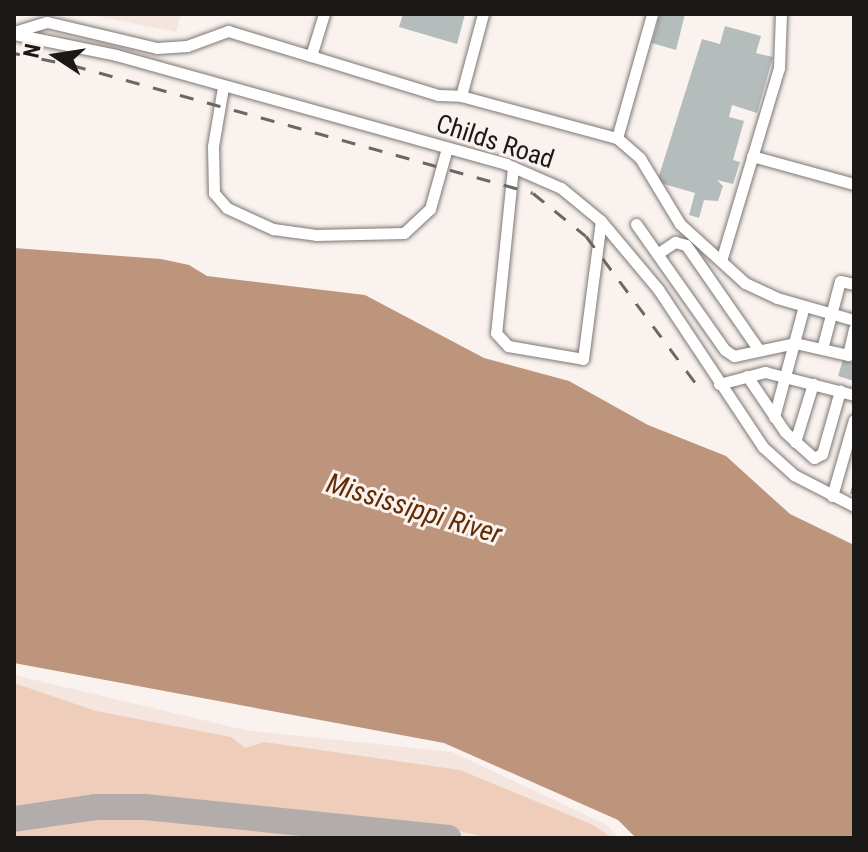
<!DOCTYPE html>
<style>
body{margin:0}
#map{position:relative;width:868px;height:852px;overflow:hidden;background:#f9f2ee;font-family:"Roboto Condensed",sans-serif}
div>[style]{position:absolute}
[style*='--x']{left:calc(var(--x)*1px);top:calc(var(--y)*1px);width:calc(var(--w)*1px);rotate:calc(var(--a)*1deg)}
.built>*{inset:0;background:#f4e6de}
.green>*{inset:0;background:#efcdbb}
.water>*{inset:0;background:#bd947c}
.taxiway>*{height:26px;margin:-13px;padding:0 13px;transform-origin:13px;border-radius:13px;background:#b2acaa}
.building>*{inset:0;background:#b4bcbc}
.path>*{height:2px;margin-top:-1px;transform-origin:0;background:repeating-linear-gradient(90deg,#a6a19e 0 8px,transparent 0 12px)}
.roads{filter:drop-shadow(0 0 2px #7d7774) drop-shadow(0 0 2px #7d7774)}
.minor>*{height:11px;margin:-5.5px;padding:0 5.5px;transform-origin:5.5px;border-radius:5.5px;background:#fff}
.rail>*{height:3px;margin-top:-1.5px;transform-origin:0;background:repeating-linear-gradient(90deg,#6b6765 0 14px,transparent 0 28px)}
span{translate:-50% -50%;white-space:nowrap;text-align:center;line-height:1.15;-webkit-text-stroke:6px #f9f2ee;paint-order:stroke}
.street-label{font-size:26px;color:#1b1918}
.water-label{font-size:28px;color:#612c03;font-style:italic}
.frame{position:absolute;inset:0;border:16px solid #1b1918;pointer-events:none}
.north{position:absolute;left:16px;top:16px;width:80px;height:80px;-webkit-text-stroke:6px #f9f2ee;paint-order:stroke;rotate:282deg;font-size:22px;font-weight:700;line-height:32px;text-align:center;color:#1b1918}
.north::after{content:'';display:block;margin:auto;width:28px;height:36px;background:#1b1918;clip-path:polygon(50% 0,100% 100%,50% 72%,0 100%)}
</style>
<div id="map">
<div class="built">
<i style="clip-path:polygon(85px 14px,181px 14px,176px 32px)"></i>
<i style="clip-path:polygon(14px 675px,245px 730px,452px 752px,607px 825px,618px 838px,14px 838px)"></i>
</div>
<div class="green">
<i style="clip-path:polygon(14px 683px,96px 711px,231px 737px,245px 748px,264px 742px,460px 770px,591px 824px,613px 838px,488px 838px,431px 824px,141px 795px,14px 806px)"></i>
<i style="clip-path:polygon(150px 818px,280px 830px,358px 838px,14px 838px,14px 830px,79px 820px)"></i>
</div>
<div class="water">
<i style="clip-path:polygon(14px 248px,161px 259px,189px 265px,207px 276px,365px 295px,484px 358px,569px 381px,648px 425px,726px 456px,790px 514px,854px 545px,854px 838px,636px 838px,618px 820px,444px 743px,14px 663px)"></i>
</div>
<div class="taxiway">
<i style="--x:14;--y:819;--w:82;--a:-8.4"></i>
<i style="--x:95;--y:807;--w:50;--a:0"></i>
<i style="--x:145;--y:807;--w:305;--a:5.8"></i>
</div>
<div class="building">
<i style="clip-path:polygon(403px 14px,465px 14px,457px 44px,399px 27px)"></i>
<i style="clip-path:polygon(660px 14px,685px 14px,676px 50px,652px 43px)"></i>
<i style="clip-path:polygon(725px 26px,761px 36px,756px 53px,773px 57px,757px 113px,732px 105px,729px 117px,744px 121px,733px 160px,740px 162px,733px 184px,717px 180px,723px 186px,718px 201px,704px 200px,699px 218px,689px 215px,695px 193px,657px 182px,702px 39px,720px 44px)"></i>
<i style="clip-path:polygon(843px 360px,854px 363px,854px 381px,838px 376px)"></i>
</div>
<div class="path">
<i style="--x:851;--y:494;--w:11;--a:-75"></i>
</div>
<div class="roads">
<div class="minor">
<i style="--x:14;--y:32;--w:34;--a:-17"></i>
<i style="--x:47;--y:22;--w:113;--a:13.3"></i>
<i style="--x:157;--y:48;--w:30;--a:-4"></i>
<i style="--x:187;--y:46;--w:44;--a:-20.1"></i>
<i style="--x:228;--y:31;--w:87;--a:16.8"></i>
<i style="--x:311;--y:56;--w:44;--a:-72.8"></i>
<i style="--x:14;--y:34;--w:104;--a:11.6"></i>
<i style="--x:116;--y:55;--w:405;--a:15.6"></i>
<i style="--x:506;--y:164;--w:60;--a:23.6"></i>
<i style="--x:561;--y:188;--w:52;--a:39.5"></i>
<i style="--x:601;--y:221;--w:89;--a:50"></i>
<i style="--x:658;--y:289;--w:190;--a:56.4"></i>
<i style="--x:763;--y:447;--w:42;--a:42.1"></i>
<i style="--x:794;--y:475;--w:68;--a:27.3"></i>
<i style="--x:311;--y:56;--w:133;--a:17.1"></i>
<i style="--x:438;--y:95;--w:23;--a:2"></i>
<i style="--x:461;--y:96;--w:162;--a:15.1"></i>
<i style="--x:617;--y:138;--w:129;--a:-74.2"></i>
<i style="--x:223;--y:87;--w:60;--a:99.6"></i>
<i style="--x:213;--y:146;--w:47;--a:88.8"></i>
<i style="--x:214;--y:193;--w:20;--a:49"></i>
<i style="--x:227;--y:208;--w:51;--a:24.5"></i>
<i style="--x:273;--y:229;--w:43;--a:7.9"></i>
<i style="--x:316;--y:235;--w:88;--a:-1.3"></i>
<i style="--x:404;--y:233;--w:35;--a:-43"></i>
<i style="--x:430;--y:209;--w:63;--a:-74.4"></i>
<i style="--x:461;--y:96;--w:85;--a:-75"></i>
<i style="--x:617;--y:138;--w:30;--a:41"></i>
<i style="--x:640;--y:158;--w:77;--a:58.8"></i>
<i style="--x:680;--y:224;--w:88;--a:42.2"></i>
<i style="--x:745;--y:283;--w:35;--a:25"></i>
<i style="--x:777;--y:298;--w:80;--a:15.9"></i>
<i style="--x:752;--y:156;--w:106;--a:15.4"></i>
<i style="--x:513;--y:167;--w:167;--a:95.8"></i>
<i style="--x:496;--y:333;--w:18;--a:47"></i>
<i style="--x:508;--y:346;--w:76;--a:9.8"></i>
<i style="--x:583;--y:359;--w:139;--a:-82.6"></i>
<i style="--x:636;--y:224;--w:154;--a:54.8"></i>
<i style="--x:725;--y:350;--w:11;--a:34"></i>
<i style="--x:734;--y:356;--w:62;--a:-12"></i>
<i style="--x:795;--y:343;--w:54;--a:12.8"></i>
<i style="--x:848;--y:355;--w:27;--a:-77"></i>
<i style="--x:657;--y:254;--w:22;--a:-34"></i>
<i style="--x:675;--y:242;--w:11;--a:15"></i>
<i style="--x:686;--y:245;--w:128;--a:55.2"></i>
<i style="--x:721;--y:261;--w:202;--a:-73.3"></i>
<i style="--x:779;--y:68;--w:54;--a:-87.9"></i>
<i style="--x:822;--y:349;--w:70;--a:-75.2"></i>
<i style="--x:840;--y:281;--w:14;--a:12"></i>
<i style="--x:747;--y:376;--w:68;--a:55.8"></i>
<i style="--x:785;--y:432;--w:39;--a:42"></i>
<i style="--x:814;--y:458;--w:9;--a:-27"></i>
<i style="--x:822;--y:454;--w:66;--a:-74.1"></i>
<i style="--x:719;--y:384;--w:48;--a:-14.6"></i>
<i style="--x:765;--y:372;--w:92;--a:14.5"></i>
<i style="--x:774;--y:417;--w:115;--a:-74.9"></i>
<i style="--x:795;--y:442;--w:61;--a:-72.8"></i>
<i style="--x:832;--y:496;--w:79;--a:-73.9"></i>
</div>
</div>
<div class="rail">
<i style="--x:14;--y:53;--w:59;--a:11.7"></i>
<i style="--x:72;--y:65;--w:478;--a:15.5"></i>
<i style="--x:533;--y:193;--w:68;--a:39.1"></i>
<i style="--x:586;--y:236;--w:187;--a:53.3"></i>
</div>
<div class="street-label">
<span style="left:495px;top:142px;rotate:18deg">Childs Road</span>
</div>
<div class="water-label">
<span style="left:414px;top:509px;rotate:17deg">Mississippi River</span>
</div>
<div class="frame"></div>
<div class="north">N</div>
</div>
